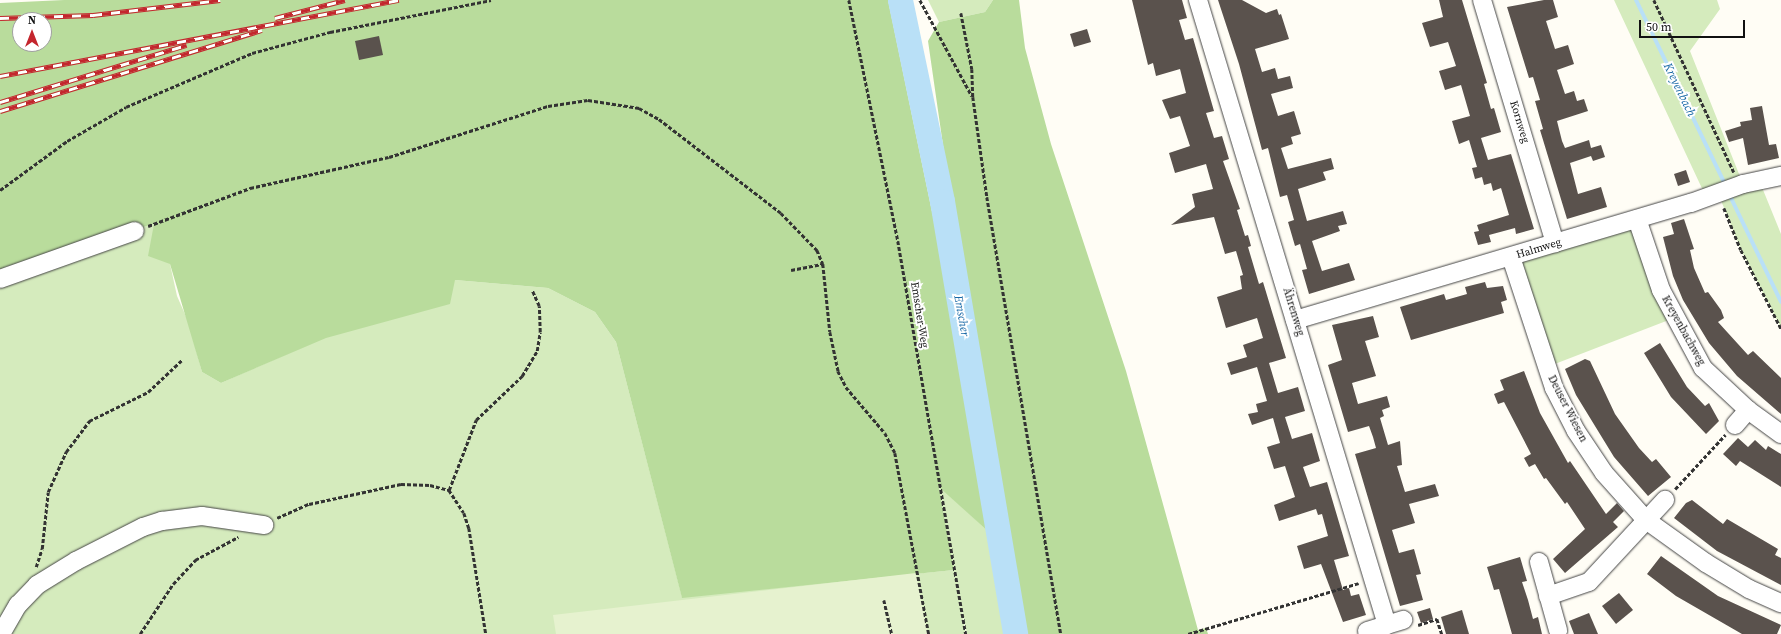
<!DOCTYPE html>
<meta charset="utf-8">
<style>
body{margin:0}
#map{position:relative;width:1781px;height:634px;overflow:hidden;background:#fffdf5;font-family:"Source Serif 4",serif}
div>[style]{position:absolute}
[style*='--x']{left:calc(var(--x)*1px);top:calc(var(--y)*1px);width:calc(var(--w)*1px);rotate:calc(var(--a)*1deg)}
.green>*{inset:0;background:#d5ebbd}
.forest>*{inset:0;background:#b9dc9c}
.pitch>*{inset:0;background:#e6f2cf}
.stream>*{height:4px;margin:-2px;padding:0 2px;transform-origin:2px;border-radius:2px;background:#b9e0f7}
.river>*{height:25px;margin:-12.5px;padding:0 12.5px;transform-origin:12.5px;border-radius:12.5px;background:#b9e0f7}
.building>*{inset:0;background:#5a524d}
.path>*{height:2.5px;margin-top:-1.25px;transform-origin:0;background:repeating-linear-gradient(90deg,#333 0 4px,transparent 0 6px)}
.roads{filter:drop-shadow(0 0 1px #444) drop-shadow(0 0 1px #444)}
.minor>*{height:18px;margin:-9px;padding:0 9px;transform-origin:9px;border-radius:9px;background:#fff}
.rail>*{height:4.5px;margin-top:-2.25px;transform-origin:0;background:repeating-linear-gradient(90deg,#fff 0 9px,#c4262e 0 18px);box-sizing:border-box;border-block:1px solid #c4262e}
span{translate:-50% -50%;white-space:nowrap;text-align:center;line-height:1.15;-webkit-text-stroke:4px #fff;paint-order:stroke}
.street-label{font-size:11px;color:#111}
.water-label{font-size:12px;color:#1768a6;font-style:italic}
.north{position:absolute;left:12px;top:12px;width:40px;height:40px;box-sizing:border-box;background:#fff;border:1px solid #a0a0a0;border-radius:50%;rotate:0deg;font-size:11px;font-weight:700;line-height:16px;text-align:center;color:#111}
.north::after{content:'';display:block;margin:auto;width:14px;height:18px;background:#c4262e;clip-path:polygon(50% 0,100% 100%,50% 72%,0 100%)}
.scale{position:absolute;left:1639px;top:20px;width:106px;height:18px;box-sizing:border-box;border:2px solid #111;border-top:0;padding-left:5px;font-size:12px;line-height:14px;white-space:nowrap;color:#111;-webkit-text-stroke:3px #fff;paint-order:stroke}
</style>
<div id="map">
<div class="green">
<i style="clip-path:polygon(928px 0,993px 0,985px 12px,939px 22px)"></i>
<i style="clip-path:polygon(1614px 0,1717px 0,1720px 9px,1690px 51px,1743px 184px,1759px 180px,1781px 234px,1781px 328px,1741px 250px,1718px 193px,1706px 197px)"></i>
<i style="clip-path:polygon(1637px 219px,1674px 318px,1547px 367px,1511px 257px)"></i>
<i style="clip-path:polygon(154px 224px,170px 264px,177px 296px,188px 321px,202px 372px,221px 383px,455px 280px,548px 288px,595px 312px,616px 342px,682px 597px,954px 570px,939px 486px,1001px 543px,1015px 634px,967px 634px,959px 597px,966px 634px,0 634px,0 271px,5px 267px)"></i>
</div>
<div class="forest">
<i style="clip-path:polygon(evenodd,64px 0,888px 0,999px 534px,928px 41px,939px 22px,985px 12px,993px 0,1019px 0,1025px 48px,1051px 144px,1126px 371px,1198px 630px,1206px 628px,1208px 634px,1015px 634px,1001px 543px,939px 487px,954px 570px,682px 598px,616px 342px,595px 312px,548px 288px,455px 280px,450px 304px,326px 338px,221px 383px,202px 372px,170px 264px,148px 256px,154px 224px,5px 267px,0 271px,0 3px,64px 0,20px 20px,44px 20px,44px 44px,20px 44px,20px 20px)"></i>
</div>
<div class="pitch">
<i style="clip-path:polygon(916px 573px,928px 634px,556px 634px,553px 615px)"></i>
</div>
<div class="stream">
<i style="--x:1636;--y:0;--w:200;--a:64.2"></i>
<i style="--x:1731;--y:198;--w:115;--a:64.3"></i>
</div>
<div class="river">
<i style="--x:900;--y:0;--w:205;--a:78.2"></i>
<i style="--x:942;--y:201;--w:439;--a:80.4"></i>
</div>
<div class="building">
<i style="clip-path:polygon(1132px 0,1182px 0,1187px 18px,1179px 20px,1185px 40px,1193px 38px,1214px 111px,1206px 113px,1214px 138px,1222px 136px,1229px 159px,1223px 161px,1240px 209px,1237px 210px,1245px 236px,1248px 235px,1251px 246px,1248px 247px,1259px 284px,1263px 282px,1286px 358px,1269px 363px,1278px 393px,1298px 387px,1305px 411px,1285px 417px,1292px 439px,1312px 433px,1320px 461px,1303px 467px,1310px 487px,1327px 482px,1349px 556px,1334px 560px,1343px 590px,1349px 588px,1351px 596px,1359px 594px,1366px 615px,1343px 622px,1321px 564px,1304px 569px,1297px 546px,1328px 536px,1322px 514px,1318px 515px,1316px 509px,1279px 521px,1274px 505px,1295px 497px,1285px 466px,1274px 469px,1267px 447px,1280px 443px,1273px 418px,1252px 425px,1248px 414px,1258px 412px,1256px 404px,1267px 401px,1257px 367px,1231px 375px,1227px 363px,1247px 357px,1243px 345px,1263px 338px,1257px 318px,1226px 328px,1217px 297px,1242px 289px,1240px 276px,1243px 275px,1236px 251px,1225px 254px,1214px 217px,1171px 225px,1195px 207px,1192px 194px,1213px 189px,1206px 164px,1175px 173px,1169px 153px,1190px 146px,1180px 116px,1170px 119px,1162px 100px,1186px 93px,1180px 69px,1156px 76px,1153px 63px,1148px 65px)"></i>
<i style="clip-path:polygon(1218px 0,1242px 0,1266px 13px,1277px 9px,1279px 15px,1281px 14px,1289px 39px,1255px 49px,1262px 72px,1275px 68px,1278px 79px,1290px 76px,1293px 88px,1271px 94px,1278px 116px,1294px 111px,1301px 134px,1291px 137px,1293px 144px,1281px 148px,1288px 169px,1331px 158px,1334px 169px,1323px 172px,1326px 180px,1298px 189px,1307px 221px,1343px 211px,1347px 224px,1338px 226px,1340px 231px,1312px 241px,1322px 271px,1349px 263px,1355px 280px,1309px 294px,1302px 270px,1307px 269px,1300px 244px,1295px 246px,1288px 222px,1294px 220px,1287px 195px,1280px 197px,1268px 148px,1262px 150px,1239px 64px)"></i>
<i style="clip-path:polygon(1439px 0,1462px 0,1487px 83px,1484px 84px,1491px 109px,1494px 108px,1501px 132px,1481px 138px,1488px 160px,1511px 154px,1534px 229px,1516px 234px,1515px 228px,1489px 235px,1491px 242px,1478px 245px,1474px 232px,1479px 231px,1477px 225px,1509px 215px,1501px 188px,1493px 191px,1491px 183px,1484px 185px,1482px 177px,1475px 179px,1472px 168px,1477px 167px,1469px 140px,1459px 144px,1452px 121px,1470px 116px,1461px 85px,1445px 90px,1439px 71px,1456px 66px,1448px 42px,1430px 47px,1422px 23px,1443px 17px)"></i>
<i style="clip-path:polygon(1544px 0,1553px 0,1558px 17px,1546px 21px,1555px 49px,1568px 45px,1574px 64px,1557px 70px,1565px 94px,1574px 91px,1577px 101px,1584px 99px,1588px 111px,1557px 121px,1562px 141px,1565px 148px,1589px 140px,1591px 148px,1601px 145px,1605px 157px,1593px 161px,1591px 156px,1570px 163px,1578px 194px,1601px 187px,1607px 207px,1567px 219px,1540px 130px,1543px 129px,1535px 101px,1540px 100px,1533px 77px,1529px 78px,1507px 7px)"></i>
<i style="clip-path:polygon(1087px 29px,1091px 42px,1074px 47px,1070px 34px)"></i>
<i style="clip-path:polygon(379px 36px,383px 55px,359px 60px,355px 41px)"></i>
<i style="clip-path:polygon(1762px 106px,1769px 145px,1776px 144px,1779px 158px,1748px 165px,1743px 138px,1729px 142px,1725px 131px,1741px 126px,1740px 122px,1752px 120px,1750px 108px)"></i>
<i style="clip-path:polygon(1686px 170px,1690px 182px,1678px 186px,1674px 174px)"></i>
<i style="clip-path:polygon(1684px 219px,1694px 249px,1690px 250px,1694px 268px,1705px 293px,1708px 292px,1721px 310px,1724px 318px,1718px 322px,1748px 355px,1753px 351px,1781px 378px,1781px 414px,1737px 376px,1709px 343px,1683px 300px,1673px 276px,1663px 237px,1674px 234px,1671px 223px)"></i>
<i style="clip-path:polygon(1485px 282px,1487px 288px,1503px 286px,1507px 300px,1501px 302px,1504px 313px,1411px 340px,1400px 307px,1444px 294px,1446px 300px,1467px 294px,1465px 287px)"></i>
<i style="clip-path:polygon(1373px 316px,1379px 337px,1365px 341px,1376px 376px,1352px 383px,1358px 404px,1387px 396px,1390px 407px,1382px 410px,1384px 416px,1380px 418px,1388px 445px,1400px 441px,1402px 465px,1397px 466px,1405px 492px,1435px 484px,1439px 496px,1409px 504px,1415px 523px,1392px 530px,1399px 553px,1414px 549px,1421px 574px,1416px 575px,1423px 600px,1400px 606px,1355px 454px,1376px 448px,1373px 437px,1369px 426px,1348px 432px,1328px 365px,1342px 360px,1332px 325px)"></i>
<i style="clip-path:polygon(1660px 343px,1687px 387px,1705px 406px,1709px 403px,1719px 421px,1706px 434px,1671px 397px,1644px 353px)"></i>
<i style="clip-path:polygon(1585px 359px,1590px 361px,1615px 414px,1639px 448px,1652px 462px,1656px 459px,1671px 477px,1648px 496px,1614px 457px,1576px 395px,1565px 369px)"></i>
<i style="clip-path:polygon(1524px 371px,1540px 413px,1568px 463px,1570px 461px,1606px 514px,1617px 503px,1624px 511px,1613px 522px,1618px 527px,1565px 573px,1553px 559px,1585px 529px,1567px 502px,1565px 504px,1546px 478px,1544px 479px,1535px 464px,1529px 467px,1524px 458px,1531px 454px,1504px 402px,1498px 404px,1494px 394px,1504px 390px,1500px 380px)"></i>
<i style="clip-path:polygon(1738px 438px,1748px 447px,1755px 440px,1766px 450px,1768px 446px,1781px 454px,1781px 487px,1740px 461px,1736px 466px,1723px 454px)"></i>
<i style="clip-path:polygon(1692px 500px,1723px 524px,1727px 519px,1778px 549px,1775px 555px,1781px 558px,1781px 585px,1717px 551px,1674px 518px,1686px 503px)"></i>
<i style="clip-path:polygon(1661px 556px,1718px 596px,1781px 625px,1777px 634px,1742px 634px,1676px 596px,1647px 574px)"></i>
<i style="clip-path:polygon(1520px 557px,1527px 581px,1522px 582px,1528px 600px,1533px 619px,1538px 617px,1542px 634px,1512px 634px,1499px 589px,1494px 590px,1487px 567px)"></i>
<i style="clip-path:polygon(1619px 593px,1633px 610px,1616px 624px,1602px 606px)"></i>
<i style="clip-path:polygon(1430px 608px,1433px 619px,1421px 623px,1417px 612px)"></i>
<i style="clip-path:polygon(1462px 610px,1469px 634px,1446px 634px,1441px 617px)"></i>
<i style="clip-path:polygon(1589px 613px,1598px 634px,1574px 634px,1569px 621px)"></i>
</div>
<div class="path">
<i style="--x:849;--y:0;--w:246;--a:78.5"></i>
<i style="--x:898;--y:241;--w:399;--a:80.2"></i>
<i style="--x:920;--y:0;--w:109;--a:61.6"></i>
<i style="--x:1654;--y:0;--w:190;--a:65.1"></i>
<i style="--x:961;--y:13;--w:57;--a:78.9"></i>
<i style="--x:972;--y:69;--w:28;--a:88"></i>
<i style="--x:973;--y:97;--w:101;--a:82"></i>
<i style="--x:987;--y:197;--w:443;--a:80.4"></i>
<i style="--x:0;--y:190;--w:83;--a:-36.2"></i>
<i style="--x:67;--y:141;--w:68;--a:-30"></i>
<i style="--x:126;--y:107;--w:137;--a:-23.2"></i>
<i style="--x:252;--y:53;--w:81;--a:-15.1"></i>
<i style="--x:330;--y:32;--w:164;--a:-11.2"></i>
<i style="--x:1724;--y:208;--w:45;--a:68"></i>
<i style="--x:1741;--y:250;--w:88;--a:62.9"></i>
<i style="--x:148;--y:226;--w:109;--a:-20.4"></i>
<i style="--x:250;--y:188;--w:142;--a:-12.6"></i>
<i style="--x:389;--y:157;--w:167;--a:-17.8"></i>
<i style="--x:548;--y:106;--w:40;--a:-8.5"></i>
<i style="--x:588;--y:100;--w:52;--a:8.9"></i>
<i style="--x:639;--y:108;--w:23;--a:29"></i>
<i style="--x:659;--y:119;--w:154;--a:37.6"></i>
<i style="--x:781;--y:213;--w:52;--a:45.8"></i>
<i style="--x:817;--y:250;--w:15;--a:67"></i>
<i style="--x:823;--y:264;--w:68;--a:84.1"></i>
<i style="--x:830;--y:332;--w:40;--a:78"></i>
<i style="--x:838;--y:371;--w:18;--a:63"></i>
<i style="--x:846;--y:387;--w:60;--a:49.7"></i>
<i style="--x:885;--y:433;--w:22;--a:63"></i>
<i style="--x:895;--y:453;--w:184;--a:79.4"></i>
<i style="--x:791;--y:270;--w:33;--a:-11"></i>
<i style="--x:1675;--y:489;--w:74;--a:-47.2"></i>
<i style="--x:449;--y:490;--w:75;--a:-68.9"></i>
<i style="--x:476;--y:420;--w:64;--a:-43.7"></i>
<i style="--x:522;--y:376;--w:29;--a:-59"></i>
<i style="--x:537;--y:351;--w:19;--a:-81"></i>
<i style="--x:540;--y:332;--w:26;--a:-92"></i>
<i style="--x:539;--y:306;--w:17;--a:-114"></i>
<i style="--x:277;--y:518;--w:35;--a:-24"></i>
<i style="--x:309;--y:504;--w:94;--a:-12.3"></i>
<i style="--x:401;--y:484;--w:29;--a:2"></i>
<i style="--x:430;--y:485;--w:20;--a:15"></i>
<i style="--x:449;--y:490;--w:27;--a:57"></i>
<i style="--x:464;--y:513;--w:16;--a:72"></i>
<i style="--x:469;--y:528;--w:107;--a:80.9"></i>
<i style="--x:36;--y:567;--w:19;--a:-72"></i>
<i style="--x:42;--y:549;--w:57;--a:-84"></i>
<i style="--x:48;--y:492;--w:44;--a:-65.8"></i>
<i style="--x:66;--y:452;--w:39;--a:-53"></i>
<i style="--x:89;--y:421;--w:66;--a:-26.2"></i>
<i style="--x:148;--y:392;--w:47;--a:-43.3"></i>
<i style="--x:884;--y:600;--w:35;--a:77"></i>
<i style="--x:1418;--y:625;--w:20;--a:-18"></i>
<i style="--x:1437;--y:619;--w:16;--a:72"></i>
<i style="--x:140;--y:634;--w:60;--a:-56.6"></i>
<i style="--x:173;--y:584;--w:33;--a:-47"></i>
<i style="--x:195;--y:560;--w:49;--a:-28.1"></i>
<i style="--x:1188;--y:634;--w:178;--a:-16.6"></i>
</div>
<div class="roads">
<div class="minor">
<i style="--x:1198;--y:0;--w:653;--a:73.17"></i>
<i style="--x:1482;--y:0;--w:254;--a:73.3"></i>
<i style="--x:1637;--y:219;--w:75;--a:71.3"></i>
<i style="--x:1661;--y:290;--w:89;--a:61.7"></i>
<i style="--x:1703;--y:368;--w:62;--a:43"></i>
<i style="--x:1748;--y:410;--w:41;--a:36"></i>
<i style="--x:1511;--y:257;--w:138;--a:71.8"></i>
<i style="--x:1554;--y:388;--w:48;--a:62.9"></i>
<i style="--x:1576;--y:431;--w:50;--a:56.3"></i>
<i style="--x:1604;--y:473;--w:63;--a:48.2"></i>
<i style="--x:1646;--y:520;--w:74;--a:35.6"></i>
<i style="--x:1706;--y:563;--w:50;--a:31.2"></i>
<i style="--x:1749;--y:589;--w:35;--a:24"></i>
<i style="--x:0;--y:279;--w:143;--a:-19.6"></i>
<i style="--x:1295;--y:320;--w:413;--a:-16.5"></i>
<i style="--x:1691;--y:203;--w:55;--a:-20.1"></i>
<i style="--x:1743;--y:184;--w:39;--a:-12"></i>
<i style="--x:1735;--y:425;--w:20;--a:-49"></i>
<i style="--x:1539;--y:562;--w:71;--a:74.4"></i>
<i style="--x:1548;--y:596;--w:43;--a:-18.9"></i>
<i style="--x:1589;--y:582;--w:112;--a:-47.2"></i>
<i style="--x:1367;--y:631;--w:38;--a:-17"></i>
<i style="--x:1;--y:634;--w:34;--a:-60"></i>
<i style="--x:18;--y:605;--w:28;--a:-46"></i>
<i style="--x:37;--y:585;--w:46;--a:-31.6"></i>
<i style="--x:76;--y:561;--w:75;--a:-26.9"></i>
<i style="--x:143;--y:527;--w:20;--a:-18"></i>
<i style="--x:162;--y:521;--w:40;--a:-7.1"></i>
<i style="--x:202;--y:516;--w:63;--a:8.3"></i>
</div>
</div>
<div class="rail">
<i style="--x:0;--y:18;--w:93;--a:-1.8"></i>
<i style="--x:93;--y:15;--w:128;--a:-6.7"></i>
<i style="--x:275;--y:18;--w:72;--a:-14.4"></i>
<i style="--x:0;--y:76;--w:406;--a:-10.8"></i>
<i style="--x:0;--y:102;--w:195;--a:-17"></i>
<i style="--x:0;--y:111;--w:274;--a:-17.2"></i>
</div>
<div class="street-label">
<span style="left:1519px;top:122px;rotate:73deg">Kornweg</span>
<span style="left:1539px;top:249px;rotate:-17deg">Halmweg</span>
<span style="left:1293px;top:312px;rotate:73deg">Ährenweg</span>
<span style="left:919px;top:315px;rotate:81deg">Emscher-Weg</span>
<span style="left:1683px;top:331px;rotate:61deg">Kreyenbachweg</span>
<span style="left:1567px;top:409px;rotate:63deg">Deuser Wiesen</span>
</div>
<div class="water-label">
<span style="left:1679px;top:90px;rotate:64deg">Kreyenbach</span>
<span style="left:961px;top:316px;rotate:80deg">Emscher</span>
</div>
<div class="north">N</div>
<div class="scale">50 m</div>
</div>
